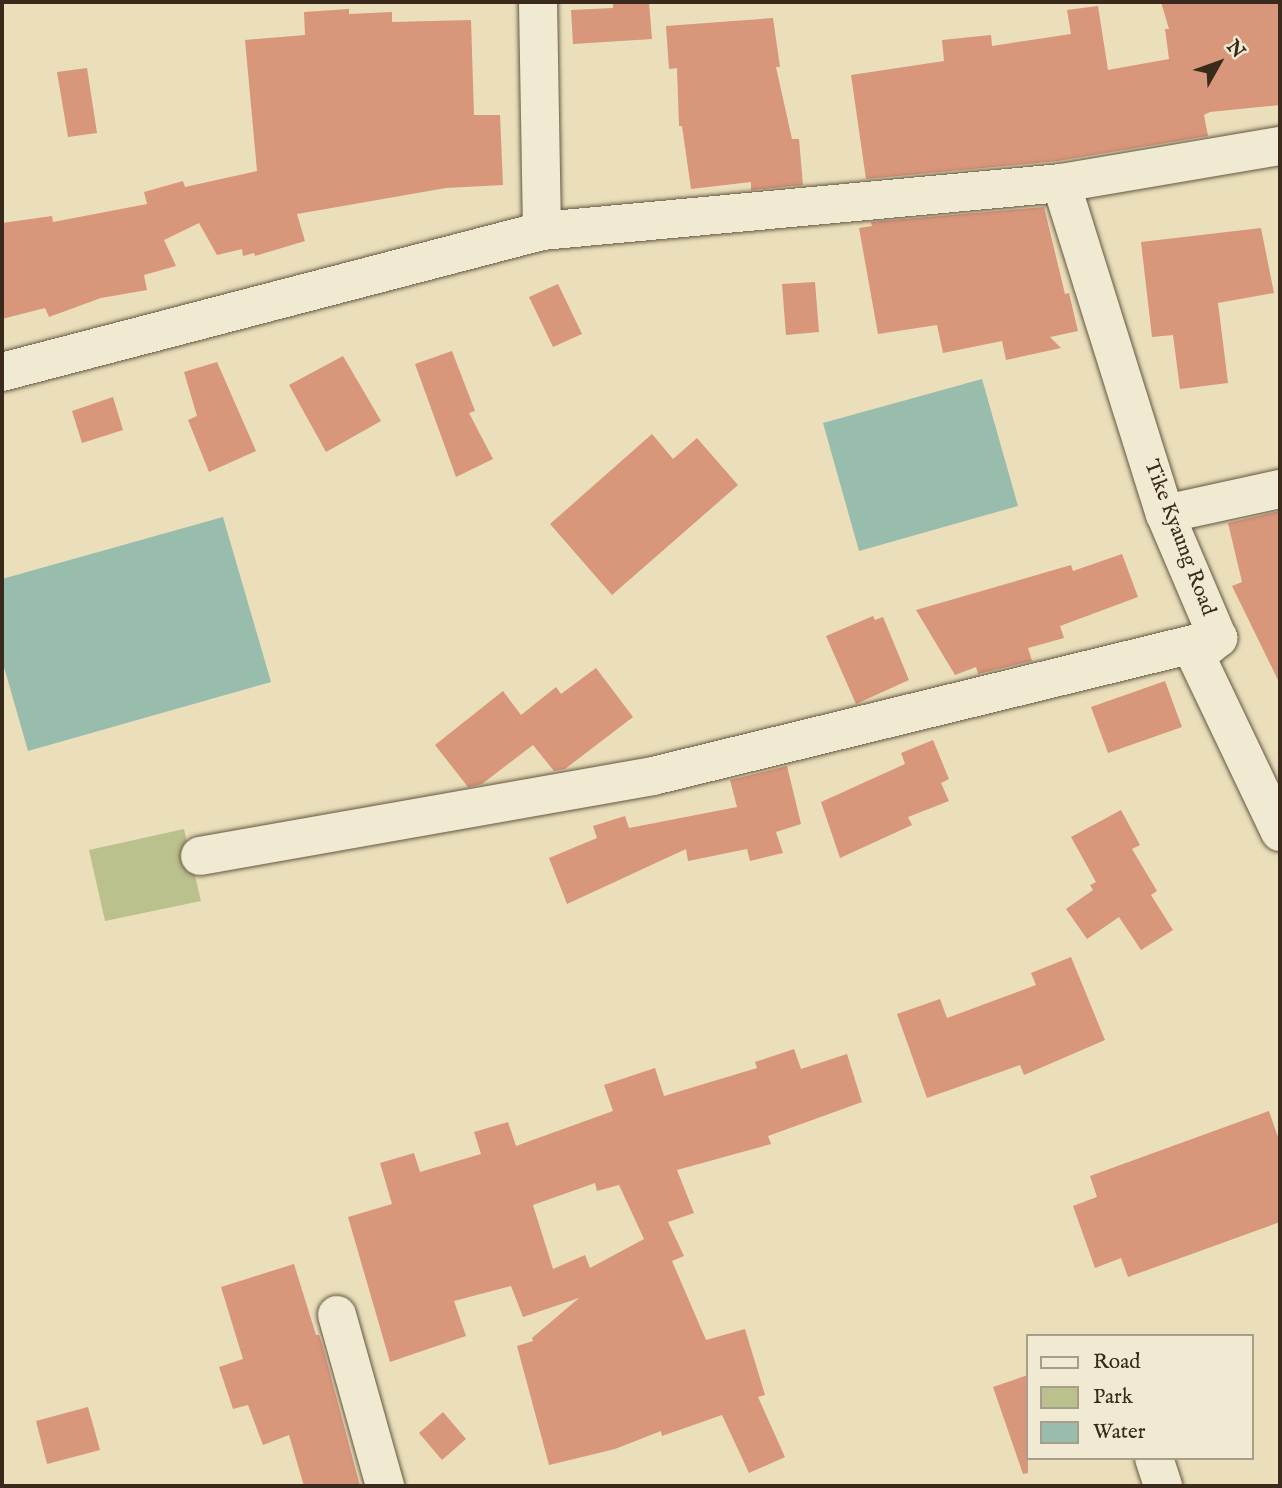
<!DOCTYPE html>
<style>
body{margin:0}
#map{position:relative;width:1282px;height:1488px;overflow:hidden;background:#eadfba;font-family:"IM FELL English",serif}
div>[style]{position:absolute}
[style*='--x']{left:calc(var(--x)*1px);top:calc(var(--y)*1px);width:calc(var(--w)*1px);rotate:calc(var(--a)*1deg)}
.green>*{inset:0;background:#bbc18c}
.water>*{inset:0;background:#98bdad}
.building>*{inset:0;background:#d8967b}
.roads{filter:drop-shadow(0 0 2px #655743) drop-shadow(0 0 2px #655743)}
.minor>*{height:38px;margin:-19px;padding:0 19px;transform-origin:19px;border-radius:19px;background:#f1ead2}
span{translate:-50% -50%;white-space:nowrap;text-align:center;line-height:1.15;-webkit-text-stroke:6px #f1ead2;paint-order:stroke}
.street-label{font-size:21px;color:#392a1b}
.frame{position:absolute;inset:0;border:4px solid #392a1b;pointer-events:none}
.legend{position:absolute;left:1026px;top:1334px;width:228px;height:126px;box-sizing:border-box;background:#f1ead2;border:2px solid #a79d89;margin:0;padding:9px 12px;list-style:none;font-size:21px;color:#392a1b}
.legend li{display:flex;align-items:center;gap:14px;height:35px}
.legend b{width:35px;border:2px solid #a79d89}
.north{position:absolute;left:1184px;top:28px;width:70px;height:70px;-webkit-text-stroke:5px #f1ead2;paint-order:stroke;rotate:50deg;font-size:19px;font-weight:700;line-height:28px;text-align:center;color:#392a1b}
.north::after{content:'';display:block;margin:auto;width:24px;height:32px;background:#392a1b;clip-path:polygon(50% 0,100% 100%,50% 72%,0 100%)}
</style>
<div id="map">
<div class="green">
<i style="clip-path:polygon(184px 829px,201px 901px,105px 921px,89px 850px)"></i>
</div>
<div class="water">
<i style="clip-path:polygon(982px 379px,1018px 506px,859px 551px,823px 423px)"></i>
<i style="clip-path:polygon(223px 517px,271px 682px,28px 751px,2px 660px,2px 579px)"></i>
</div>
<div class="building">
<i style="clip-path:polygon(613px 2px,649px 2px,652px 39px,573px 44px,571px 10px,613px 8px)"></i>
<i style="clip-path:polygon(1161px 2px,1280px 2px,1280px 105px,1210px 112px,1204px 115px,1208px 136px,1058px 161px,866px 179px,851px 75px,944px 61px,942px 40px,991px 35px,992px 46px,1071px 34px,1067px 10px,1098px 6px,1108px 70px,1169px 59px,1165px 29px,1169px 29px)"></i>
<i style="clip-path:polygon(349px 9px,349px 14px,392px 12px,392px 22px,471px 20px,474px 115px,500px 115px,503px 185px,446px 188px,297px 214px,305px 241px,255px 256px,254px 253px,243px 256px,242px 249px,217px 255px,199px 223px,164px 240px,176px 266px,144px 275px,147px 290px,101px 298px,49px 317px,45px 308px,2px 319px,2px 223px,52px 216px,53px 222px,147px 204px,144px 192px,183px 181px,185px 187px,257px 171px,245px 40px,305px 35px,304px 12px)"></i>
<i style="clip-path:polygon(773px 18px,780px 67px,776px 67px,792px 139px,799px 139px,803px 185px,751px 190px,751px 182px,691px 189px,682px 126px,679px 126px,677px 68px,669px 69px,666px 26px)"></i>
<i style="clip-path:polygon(87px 68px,97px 133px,68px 137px,57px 72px)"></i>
<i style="clip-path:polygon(1044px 207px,1065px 294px,1069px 293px,1078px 331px,1050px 337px,1061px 348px,1006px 360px,1002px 341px,943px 353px,937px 325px,878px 334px,859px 228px,872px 226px,871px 222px)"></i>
<i style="clip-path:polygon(1261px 228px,1274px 293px,1218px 303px,1228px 383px,1180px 389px,1173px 335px,1152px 337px,1141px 242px)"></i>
<i style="clip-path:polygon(815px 282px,819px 332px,786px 335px,782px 284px)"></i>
<i style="clip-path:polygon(558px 284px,582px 334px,553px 347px,529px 297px)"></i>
<i style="clip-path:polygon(452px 351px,475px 411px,469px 413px,493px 459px,456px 477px,415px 364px)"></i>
<i style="clip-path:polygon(343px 356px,381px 421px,326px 452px,289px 385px)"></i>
<i style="clip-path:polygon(217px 362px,256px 451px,209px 472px,188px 420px,197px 416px,184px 372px)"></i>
<i style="clip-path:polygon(113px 397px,123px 430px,82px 443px,72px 411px)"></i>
<i style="clip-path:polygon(652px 434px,673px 459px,697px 438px,738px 485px,612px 595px,550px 524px)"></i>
<i style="clip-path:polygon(1280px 511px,1280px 684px,1232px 586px,1242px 582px,1228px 523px)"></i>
<i style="clip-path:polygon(1122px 554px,1138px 597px,1060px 626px,1064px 638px,1028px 648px,1032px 661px,978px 674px,976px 667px,955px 675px,916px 610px,1071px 565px,1073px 571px)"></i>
<i style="clip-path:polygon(873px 616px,875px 620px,883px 617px,909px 680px,856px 704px,826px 636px)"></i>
<i style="clip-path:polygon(596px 668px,633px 717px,565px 769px,554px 771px,533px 745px,482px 784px,468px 787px,435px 745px,503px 691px,521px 715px,556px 687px,561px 694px)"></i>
<i style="clip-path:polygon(1165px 681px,1182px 727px,1108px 753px,1091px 707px)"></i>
<i style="clip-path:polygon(933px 740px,949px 779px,941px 783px,949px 801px,908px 817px,912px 825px,840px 858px,821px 802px,905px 764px,901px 753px)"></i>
<i style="clip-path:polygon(787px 766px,801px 824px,776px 832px,783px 853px,750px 861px,747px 849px,688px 861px,686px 849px,567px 904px,549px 858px,597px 838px,593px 826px,625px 816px,629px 828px,737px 807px,730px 780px)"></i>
<i style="clip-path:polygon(1121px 810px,1140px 845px,1132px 849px,1157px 891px,1151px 895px,1173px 930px,1141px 950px,1119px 917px,1087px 939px,1066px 909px,1093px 890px,1090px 885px,1096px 882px,1071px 837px)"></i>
<i style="clip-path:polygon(1071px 957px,1105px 1040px,1024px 1075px,1020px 1065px,927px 1098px,897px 1014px,940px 999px,947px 1018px,1036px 985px,1031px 973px)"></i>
<i style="clip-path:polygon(evenodd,794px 1049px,801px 1069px,847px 1054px,862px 1102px,768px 1136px,771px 1144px,677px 1170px,694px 1213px,668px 1222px,684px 1256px,672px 1261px,706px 1340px,745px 1329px,765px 1395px,758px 1397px,785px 1457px,749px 1473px,722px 1415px,662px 1436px,661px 1431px,615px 1449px,549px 1465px,517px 1346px,533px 1341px,532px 1338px,579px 1298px,523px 1317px,511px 1286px,454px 1301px,466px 1336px,390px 1362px,348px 1217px,392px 1204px,380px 1163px,414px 1153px,420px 1172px,481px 1154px,474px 1132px,508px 1122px,516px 1146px,613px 1111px,604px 1085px,655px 1068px,664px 1096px,757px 1068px,755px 1062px,794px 1049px,595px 1183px,597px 1191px,619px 1185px,644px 1239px,590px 1268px,585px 1255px,553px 1269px,533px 1205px,595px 1183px)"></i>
<i style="clip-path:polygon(1269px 1111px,1280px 1143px,1280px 1222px,1128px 1277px,1121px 1258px,1095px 1268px,1073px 1206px,1097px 1197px,1090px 1176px)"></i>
<i style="clip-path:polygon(294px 1264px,316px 1335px,319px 1335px,323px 1347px,360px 1486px,304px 1486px,289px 1435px,263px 1445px,248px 1405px,233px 1409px,219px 1367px,243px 1359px,221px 1287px)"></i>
<i style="clip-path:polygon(1028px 1375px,1028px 1473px,1023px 1474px,993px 1387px)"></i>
<i style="clip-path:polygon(88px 1407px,100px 1450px,47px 1464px,36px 1421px)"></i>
<i style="clip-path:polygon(443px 1412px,466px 1439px,442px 1460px,419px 1433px)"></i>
</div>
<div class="roads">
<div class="minor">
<i style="--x:538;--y:2;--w:229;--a:89"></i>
<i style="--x:1061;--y:183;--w:347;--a:72.6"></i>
<i style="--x:1165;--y:514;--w:135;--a:66.9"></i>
<i style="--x:1218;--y:638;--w:28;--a:141"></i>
<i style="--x:1196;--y:656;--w:195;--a:64.5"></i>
<i style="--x:2;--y:372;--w:558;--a:-14.63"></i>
<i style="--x:542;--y:231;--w:521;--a:-5.28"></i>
<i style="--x:1061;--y:183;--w:222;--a:-9.6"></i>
<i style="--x:1165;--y:514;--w:118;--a:-12.3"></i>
<i style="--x:200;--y:856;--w:460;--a:-10"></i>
<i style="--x:653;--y:776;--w:582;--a:-13.73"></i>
<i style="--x:337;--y:1315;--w:178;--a:74.3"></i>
<i style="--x:1154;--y:1458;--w:29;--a:72"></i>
</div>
</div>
<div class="street-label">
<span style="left:1179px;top:538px;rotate:69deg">Tike Kyaung Road</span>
</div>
<div class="frame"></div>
<ul class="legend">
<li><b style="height:9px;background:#f1ead2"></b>Road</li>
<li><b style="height:19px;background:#bbc18c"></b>Park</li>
<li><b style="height:19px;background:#98bdad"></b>Water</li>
</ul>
<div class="north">N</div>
</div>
